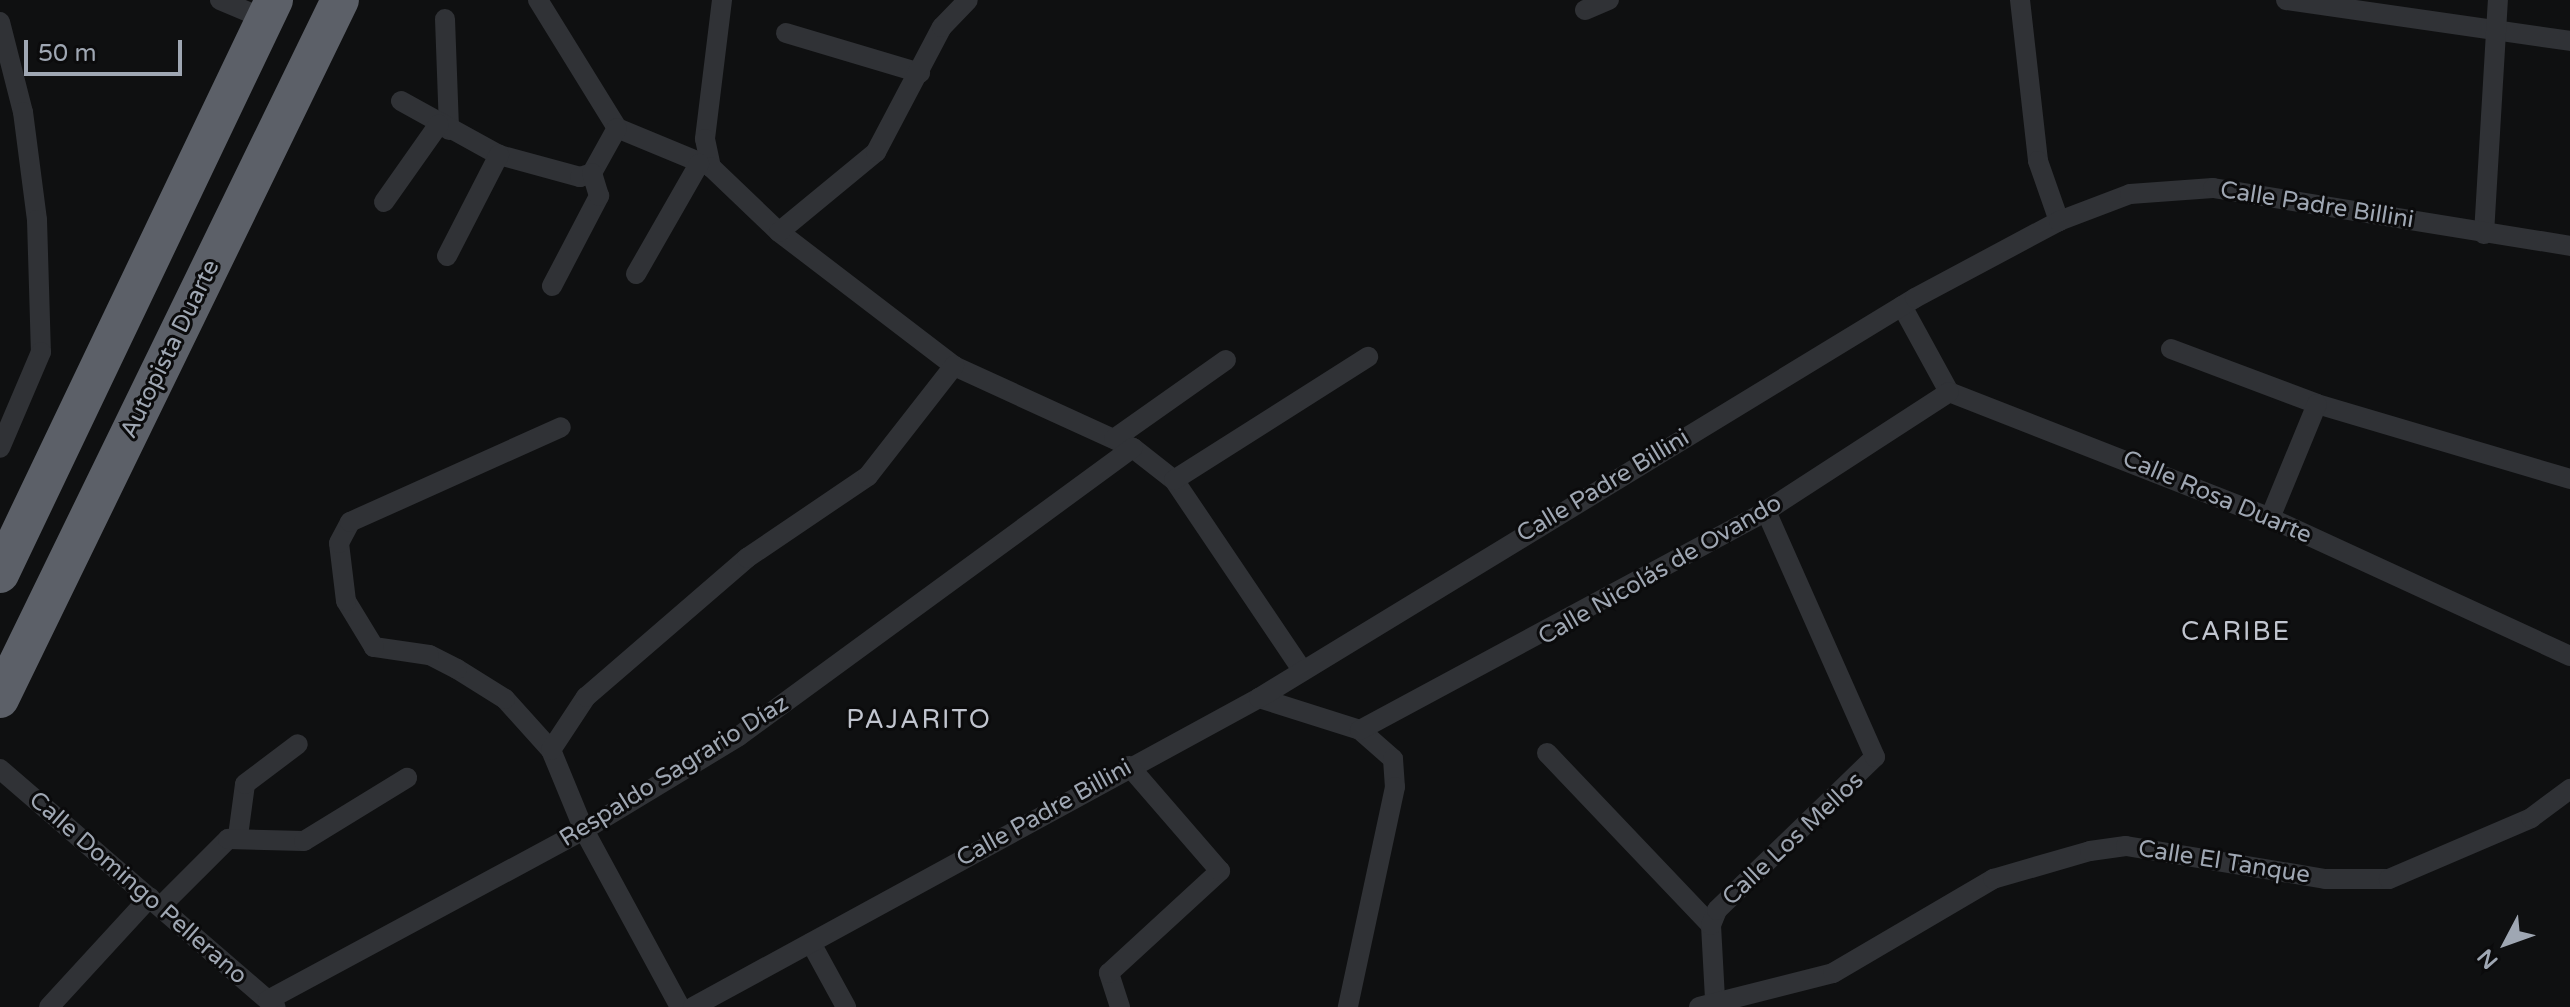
<!DOCTYPE html>
<meta charset="utf-8">
<style>
body{margin:0}
#map{position:relative;width:2570px;height:1007px;overflow:hidden;background:#0f1011;font-family:"Varela Round",sans-serif}
div>[style]{position:absolute}
[style*='--x']{left:calc(var(--x)*1px);top:calc(var(--y)*1px);width:calc(var(--w)*1px);rotate:calc(var(--a)*1deg)}
.minor>*{height:20px;margin:-10px;padding:0 10px;transform-origin:10px;border-radius:10px;background:#303236}
.motorway>*{height:38px;margin:-19px;padding:0 19px;transform-origin:19px;border-radius:19px;background:#5c6068}
span{translate:-50% -50%;white-space:nowrap;text-align:center;line-height:1.15;-webkit-text-stroke:6px #0b0b0c;paint-order:stroke}
.street-label{font-size:24px;color:#9fa7b3}
.neighbourhood-label{font-size:26px;color:#c1c5cf;letter-spacing:2px}
.north{position:absolute;left:2466px;top:903px;width:80px;height:80px;-webkit-text-stroke:6px #0b0b0c;paint-order:stroke;rotate:229deg;font-size:22px;font-weight:700;line-height:32px;text-align:center;color:#9fa7b3}
.north::after{content:'';display:block;margin:auto;width:28px;height:36px;background:#9fa7b3;clip-path:polygon(50% 0,100% 100%,50% 72%,0 100%)}
.scale{position:absolute;left:24px;top:40px;width:158px;height:36px;box-sizing:border-box;border:4px solid #9fa7b3;border-top:0;padding-left:10px;font-size:24px;line-height:28px;white-space:nowrap;color:#9fa7b3;-webkit-text-stroke:6px #0b0b0c;paint-order:stroke}
</style>
<div id="map">
<div class="minor">
<i style="--x:220;--y:0;--w:49;--a:22.9"></i>
<i style="--x:538;--y:0;--w:150;--a:58.3"></i>
<i style="--x:617;--y:128;--w:102;--a:22.5"></i>
<i style="--x:722;--y:0;--w:140;--a:97"></i>
<i style="--x:705;--y:139;--w:29;--a:78"></i>
<i style="--x:711;--y:167;--w:94;--a:43.7"></i>
<i style="--x:779;--y:232;--w:220;--a:37.4"></i>
<i style="--x:954;--y:366;--w:197;--a:24.6"></i>
<i style="--x:1133;--y:448;--w:52;--a:38"></i>
<i style="--x:1174;--y:480;--w:225;--a:56"></i>
<i style="--x:2020;--y:0;--w:162;--a:83.6"></i>
<i style="--x:2038;--y:161;--w:64;--a:70.7"></i>
<i style="--x:2286;--y:0;--w:287;--a:8.2"></i>
<i style="--x:1585;--y:10;--w:26;--a:-23"></i>
<i style="--x:445;--y:19;--w:111;--a:87.9"></i>
<i style="--x:0;--y:22;--w:93;--a:75.7"></i>
<i style="--x:23;--y:112;--w:109;--a:82.6"></i>
<i style="--x:37;--y:220;--w:132;--a:88.3"></i>
<i style="--x:41;--y:352;--w:104;--a:113.1"></i>
<i style="--x:786;--y:33;--w:140;--a:16.6"></i>
<i style="--x:401;--y:101;--w:112;--a:28.9"></i>
<i style="--x:499;--y:155;--w:84;--a:15.2"></i>
<i style="--x:580;--y:177;--w:13;--a:-18"></i>
<i style="--x:592;--y:173;--w:51;--a:-60.9"></i>
<i style="--x:384;--y:202;--w:95;--a:-54.8"></i>
<i style="--x:779;--y:232;--w:126;--a:-39.5"></i>
<i style="--x:876;--y:152;--w:141;--a:-62.2"></i>
<i style="--x:942;--y:27;--w:37;--a:-46"></i>
<i style="--x:2484;--y:234;--w:234;--a:-86.6"></i>
<i style="--x:447;--y:256;--w:114;--a:-62.8"></i>
<i style="--x:636;--y:274;--w:127;--a:-60.2"></i>
<i style="--x:552;--y:286;--w:102;--a:-62.4"></i>
<i style="--x:599;--y:196;--w:24;--a:-107"></i>
<i style="--x:1902;--y:306;--w:98;--a:61.3"></i>
<i style="--x:1949;--y:392;--w:345;--a:21.4"></i>
<i style="--x:2270;--y:518;--w:330;--a:24.7"></i>
<i style="--x:2171;--y:349;--w:156;--a:20.6"></i>
<i style="--x:2317;--y:404;--w:264;--a:16.5"></i>
<i style="--x:1114;--y:439;--w:137;--a:-35.2"></i>
<i style="--x:1174;--y:480;--w:230;--a:-32.4"></i>
<i style="--x:2270;--y:518;--w:123;--a:-67.6"></i>
<i style="--x:1259;--y:698;--w:106;--a:17.6"></i>
<i style="--x:1360;--y:730;--w:44;--a:41.3"></i>
<i style="--x:1393;--y:759;--w:28;--a:86"></i>
<i style="--x:1395;--y:787;--w:225;--a:102.1"></i>
<i style="--x:1360;--y:730;--w:461;--a:-28.3"></i>
<i style="--x:1766;--y:511;--w:218;--a:-33"></i>
<i style="--x:551;--y:750;--w:69;--a:-132"></i>
<i style="--x:505;--y:699;--w:57;--a:-148"></i>
<i style="--x:457;--y:669;--w:31;--a:-153"></i>
<i style="--x:429;--y:655;--w:56;--a:-171.7"></i>
<i style="--x:374;--y:647;--w:54;--a:-121.3"></i>
<i style="--x:346;--y:601;--w:58;--a:-96.9"></i>
<i style="--x:339;--y:543;--w:24;--a:-62"></i>
<i style="--x:350;--y:522;--w:231;--a:-24.2"></i>
<i style="--x:1547;--y:753;--w:238;--a:46.4"></i>
<i style="--x:0;--y:769;--w:364;--a:40.8"></i>
<i style="--x:238;--y:836;--w:52;--a:-82.3"></i>
<i style="--x:245;--y:784;--w:66;--a:-37"></i>
<i style="--x:161;--y:906;--w:95;--a:-45"></i>
<i style="--x:228;--y:839;--w:76;--a:1.5"></i>
<i style="--x:304;--y:841;--w:121;--a:-31.5"></i>
<i style="--x:811;--y:943;--w:73;--a:61.3"></i>
<i style="--x:1715;--y:999;--w:74;--a:-93.1"></i>
<i style="--x:1711;--y:925;--w:16;--a:-68"></i>
<i style="--x:1717;--y:910;--w:220;--a:-44.1"></i>
<i style="--x:1875;--y:757;--w:269;--a:-113.9"></i>
<i style="--x:268;--y:1000;--w:359;--a:-28.3"></i>
<i style="--x:584;--y:830;--w:181;--a:-31.2"></i>
<i style="--x:739;--y:736;--w:488;--a:-36.2"></i>
<i style="--x:49;--y:1007;--w:149;--a:-47.4"></i>
<i style="--x:680;--y:1007;--w:201;--a:-118.5"></i>
<i style="--x:584;--y:830;--w:87;--a:-112.4"></i>
<i style="--x:551;--y:750;--w:64;--a:-56.6"></i>
<i style="--x:586;--y:697;--w:213;--a:-40.8"></i>
<i style="--x:747;--y:558;--w:146;--a:-34.1"></i>
<i style="--x:868;--y:476;--w:140;--a:-52"></i>
<i style="--x:693;--y:1007;--w:645;--a:-28.63"></i>
<i style="--x:1259;--y:698;--w:768;--a:-31.37"></i>
<i style="--x:1915;--y:298;--w:163;--a:-28.1"></i>
<i style="--x:2059;--y:221;--w:76;--a:-20.8"></i>
<i style="--x:2130;--y:194;--w:83;--a:-4.1"></i>
<i style="--x:2213;--y:188;--w:362;--a:9.2"></i>
<i style="--x:1120;--y:1007;--w:36;--a:-108"></i>
<i style="--x:1109;--y:973;--w:151;--a:-42.6"></i>
<i style="--x:1220;--y:871;--w:139;--a:-130.9"></i>
<i style="--x:1699;--y:1007;--w:138;--a:-14.2"></i>
<i style="--x:1833;--y:973;--w:186;--a:-30.4"></i>
<i style="--x:1993;--y:879;--w:101;--a:-16.1"></i>
<i style="--x:2090;--y:851;--w:36;--a:-8"></i>
<i style="--x:2126;--y:846;--w:202;--a:9.4"></i>
<i style="--x:2325;--y:879;--w:64;--a:0"></i>
<i style="--x:2389;--y:879;--w:155;--a:-23.2"></i>
<i style="--x:2531;--y:818;--w:49;--a:-36.6"></i>
</div>
<div class="motorway">
<i style="--x:0;--y:574;--w:636;--a:-64.48"></i>
<i style="--x:0;--y:699;--w:777;--a:-64.06"></i>
</div>
<div class="street-label">
<span style="left:2317px;top:205px;rotate:9deg">Calle Padre Billini</span>
<span style="left:170px;top:349px;rotate:-64deg">Autopista Duarte</span>
<span style="left:1603px;top:486px;rotate:-31deg">Calle Padre Billini</span>
<span style="left:2217px;top:497px;rotate:23deg">Calle Rosa Duarte</span>
<span style="left:1660px;top:570px;rotate:-30deg">Calle Nicolás de Ovando</span>
<span style="left:674px;top:771px;rotate:-32deg">Respaldo Sagrario Díaz</span>
<span style="left:1044px;top:813px;rotate:-29deg">Calle Padre Billini</span>
<span style="left:1793px;top:839px;rotate:-43deg">Calle Los Mellos</span>
<span style="left:2224px;top:862px;rotate:9deg">Calle El Tanque</span>
<span style="left:138px;top:888px;rotate:41deg">Calle Domingo Pellerano</span>
</div>
<div class="neighbourhood-label">
<span style="left:2236px;top:632px">CARIBE</span>
<span style="left:919px;top:720px">PAJARITO</span>
</div>
<div class="north">N</div>
<div class="scale">50 m</div>
</div>
